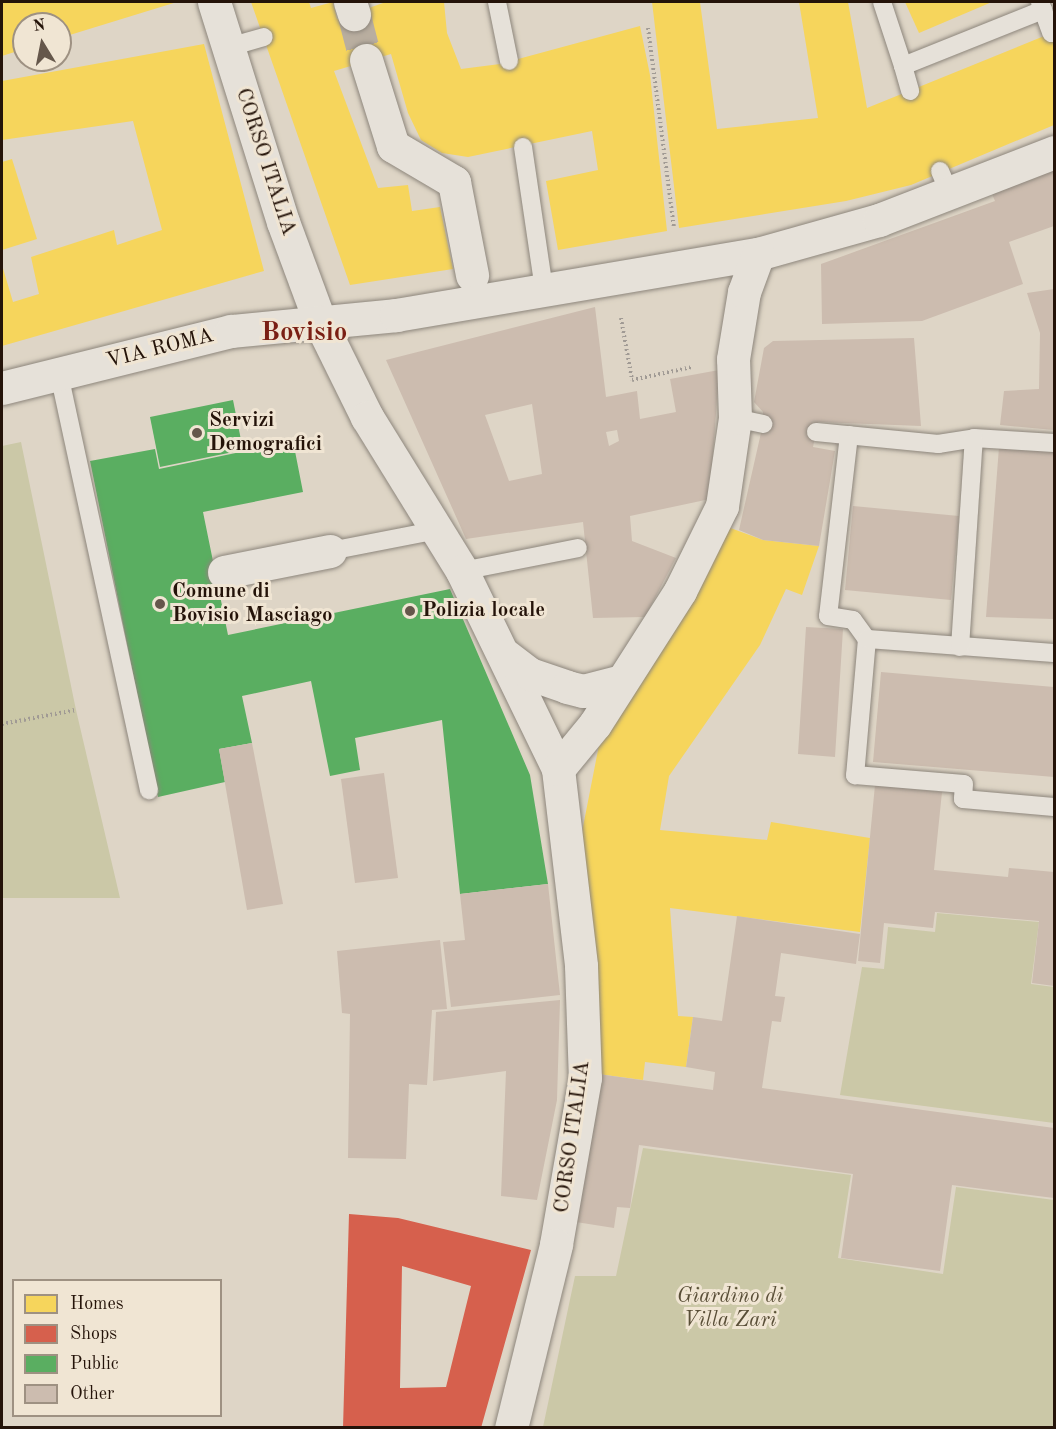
<!DOCTYPE html>
<style>
body{margin:0}
#map{position:relative;width:1056px;height:1429px;overflow:hidden;background:#ded5c6;font-family:"Old Standard TT",serif}
div>[style]{position:absolute}
[style*='--x']{left:calc(var(--x)*1px);top:calc(var(--y)*1px);width:calc(var(--w)*1px);rotate:calc(var(--a)*1deg)}
.green>*{inset:0;background:#cbc8a7}
.homes>*{inset:0;background:#f6d55c}
.shops>*{inset:0;background:#d6604d}
.public>*{inset:0;background:#5aae61}
.building>*{inset:0;background:#ccbcaf}
.street-tunnel>*{height:33px;margin-top:-16.5px;transform-origin:0;background:repeating-linear-gradient(90deg,#b9aea0 0 33px,transparent 0 49px)}
.path>*{height:4px;margin-top:-2px;transform-origin:0;background:repeating-linear-gradient(90deg,#a09a94 0 1.5px,transparent 0 4.5px)}
.roads{filter:drop-shadow(0 0 2px #8d867c) drop-shadow(0 0 2px #8d867c)}
.lane>*{height:18px;margin:-9px;padding:0 9px;transform-origin:9px;border-radius:9px;background:#e6e1d9}
.street>*{height:33px;margin:-16.5px;padding:0 16.5px;transform-origin:16.5px;border-radius:16.5px;background:#e6e1d9}
.secondary>*{height:33px;margin:-16.5px;padding:0 16.5px;transform-origin:16.5px;border-radius:16.5px;background:#e6e1d9}
.dots>*{width:16px;height:16px;translate:-50% -50%;box-sizing:border-box;border:3px solid #f0e5d3;border-radius:50%}
span{translate:-50% -50%;white-space:nowrap;text-align:center;line-height:1.15;-webkit-text-stroke:6px #f0e5d3;paint-order:stroke}
.street-label{font-size:21px;color:#241309}
.poi-label{font-size:21px;color:#241309;font-weight:700}
.left{translate:0 -50%;text-align:left}
.park-label{font-size:21px;color:#594e37;font-style:italic}
.district-label{font-size:27px;color:#7a1f14;font-weight:700}
.frame{position:absolute;inset:0;border:3px solid #241309;pointer-events:none}
.legend{position:absolute;left:12px;top:1279px;width:210px;height:138px;box-sizing:border-box;background:#f0e5d3;border:2px solid #9e9182;margin:0;padding:8px 10px;list-style:none;font-size:18px;color:#241309}
.legend li{display:flex;align-items:center;gap:12px;height:30px}
.legend b{width:30px;border:2px solid #9e9182}
.north{position:absolute;left:12px;top:12px;width:60px;height:60px;box-sizing:border-box;background:#f0e5d3;border:2px solid #9e9182;border-radius:50%;rotate:350deg;font-size:16px;font-weight:700;line-height:24px;text-align:center;color:#241309}
.north::after{content:'';display:block;margin:auto;width:21px;height:27px;background:#65574b;clip-path:polygon(50% 0,100% 100%,50% 72%,0 100%)}
</style>
<div id="map">
<div class="green">
<i style="clip-path:polygon(21px 442px,76px 710px,120px 898px,2px 898px,2px 446px)"></i>
<i style="clip-path:polygon(937px 913px,1039px 922px,1031px 984px,1054px 987px,1054px 1123px,840px 1095px,862px 967px,884px 969px,888px 927px,935px 932px)"></i>
<i style="clip-path:polygon(643px 1148px,851px 1175px,838px 1258px,943px 1274px,956px 1187px,1054px 1200px,1054px 1427px,543px 1427px,575px 1276px,616px 1276px)"></i>
</div>
<div class="homes">
<i style="clip-path:polygon(2px 2px,177px 2px,60px 38px,60px 24px,24px 24px,24px 49px,2px 56px)"></i>
<i style="clip-path:polygon(251px 2px,309px 2px,311px 8px,333px 2px,337px 19px,386px 2px,444px 2px,447px 33px,461px 69px,500px 64px,640px 26px,650px 75px,667px 231px,558px 250px,546px 181px,598px 170px,592px 131px,468px 157px,442px 153px,421px 140px,408px 113px,391px 54px,334px 71px,378px 188px,408px 185px,412px 211px,440px 207px,453px 269px,350px 285px)"></i>
<i style="clip-path:polygon(652px 2px,700px 2px,717px 129px,818px 118px,799px 2px,848px 2px,867px 108px,1054px 32px,1054px 125px,911px 185px,846px 201px,679px 228px)"></i>
<i style="clip-path:polygon(905px 2px,992px 2px,919px 33px)"></i>
<i style="clip-path:polygon(204px 44px,264px 271px,2px 346px,2px 265px,13px 302px,39px 294px,31px 257px,114px 230px,117px 245px,162px 230px,133px 121px,2px 140px,2px 81px)"></i>
<i style="clip-path:polygon(12px 159px,37px 239px,2px 250px,2px 162px)"></i>
<i style="clip-path:polygon(725px 526px,763px 540px,819px 546px,802px 595px,786px 589px,760px 645px,669px 776px,660px 830px,767px 840px,771px 822px,870px 838px,860px 932px,670px 908px,678px 1016px,693px 1017px,686px 1067px,645px 1062px,643px 1080px,598px 1074px,582px 832px,599px 745px)"></i>
</div>
<div class="shops">
<i style="clip-path:polygon(evenodd,349px 1214px,398px 1218px,531px 1250px,481px 1428px,343px 1428px,349px 1214px,402px 1266px,471px 1286px,446px 1387px,400px 1388px,402px 1266px)"></i>
</div>
<div class="public">
<i style="clip-path:polygon(233px 400px,243px 450px,160px 467px,150px 417px)"></i>
<i style="clip-path:polygon(293px 441px,303px 492px,203px 512px,228px 635px,450px 589px,530px 775px,548px 884px,460px 894px,442px 720px,355px 738px,360px 770px,330px 776px,311px 681px,242px 696px,252px 743px,219px 749px,225px 782px,158px 797px,90px 461px,155px 449px,159px 469px)"></i>
</div>
<div class="building">
<i style="clip-path:polygon(1054px 170px,1054px 226px,1009px 242px,1023px 284px,922px 321px,822px 324px,821px 264px,995px 201px,992px 194px)"></i>
<i style="clip-path:polygon(1054px 289px,1054px 430px,1000px 425px,1004px 391px,1039px 389px,1040px 333px,1027px 293px)"></i>
<i style="clip-path:polygon(evenodd,595px 307px,606px 397px,637px 391px,640px 419px,676px 412px,670px 379px,719px 370px,710px 499px,630px 516px,632px 541px,676px 558px,645px 617px,593px 618px,583px 522px,466px 539px,386px 360px,595px 307px,532px 404px,542px 474px,509px 481px,485px 415px,532px 404px,595px 307px,617px 430px,619px 441px,609px 446px,606px 432px,617px 430px)"></i>
<i style="clip-path:polygon(914px 338px,921px 426px,818px 422px,813px 447px,835px 451px,819px 546px,763px 540px,739px 530px,763px 424px,763px 412px,754px 402px,764px 348px,773px 341px)"></i>
<i style="clip-path:polygon(999px 447px,1054px 452px,1054px 619px,986px 617px)"></i>
<i style="clip-path:polygon(853px 506px,959px 516px,951px 600px,845px 590px)"></i>
<i style="clip-path:polygon(806px 627px,843px 629px,835px 757px,798px 754px)"></i>
<i style="clip-path:polygon(881px 672px,1054px 687px,1054px 777px,873px 762px)"></i>
<i style="clip-path:polygon(252px 743px,283px 904px,247px 910px,219px 749px)"></i>
<i style="clip-path:polygon(384px 773px,398px 878px,355px 883px,341px 779px)"></i>
<i style="clip-path:polygon(875px 785px,942px 792px,934px 870px,1008px 877px,1009px 868px,1054px 872px,1054px 986px,1032px 983px,1039px 921px,935px 912px,933px 928px,884px 923px,880px 963px,858px 961px)"></i>
<i style="clip-path:polygon(548px 884px,560px 995px,451px 1007px,443px 942px,465px 940px,460px 894px)"></i>
<i style="clip-path:polygon(737px 916px,860px 934px,856px 964px,781px 953px,775px 996px,785px 997px,781px 1022px,772px 1021px,762px 1088px,1054px 1128px,1054px 1198px,952px 1185px,940px 1271px,841px 1258px,853px 1174px,639px 1145px,630px 1208px,617px 1207px,614px 1228px,576px 1222px,598px 1074px,713px 1090px,715px 1072px,686px 1067px,693px 1017px,722px 1021px)"></i>
<i style="clip-path:polygon(440px 940px,447px 1009px,432px 1010px,427px 1085px,409px 1084px,406px 1159px,348px 1158px,350px 1014px,342px 1013px,337px 951px)"></i>
<i style="clip-path:polygon(560px 1000px,557px 1100px,537px 1200px,501px 1196px,506px 1071px,433px 1081px,436px 1012px)"></i>
</div>
<div class="street-tunnel">
<i style="--x:354;--y:14;--w:48;--a:75.4"></i>
</div>
<div class="path">
<i style="--x:648;--y:28;--w:201;--a:82.6"></i>
<i style="--x:621;--y:318;--w:63;--a:79.9"></i>
<i style="--x:632;--y:380;--w:61;--a:-12.2"></i>
<i style="--x:2;--y:724;--w:75;--a:-10.7"></i>
</div>
<div class="roads">
<div class="lane">
<i style="--x:497;--y:2;--w:60;--a:78.5"></i>
<i style="--x:882;--y:2;--w:67;--a:71.8"></i>
<i style="--x:903;--y:66;--w:151;--a:-21.8"></i>
<i style="--x:1040;--y:2;--w:33;--a:70"></i>
<i style="--x:229;--y:47;--w:36;--a:-16"></i>
<i style="--x:903;--y:66;--w:26;--a:74"></i>
<i style="--x:523;--y:147;--w:144;--a:81.6"></i>
<i style="--x:940;--y:171;--w:25;--a:67"></i>
<i style="--x:59;--y:374;--w:426;--a:77.8"></i>
<i style="--x:735;--y:418;--w:29;--a:12"></i>
<i style="--x:816;--y:432;--w:123;--a:5.6"></i>
<i style="--x:938;--y:444;--w:36;--a:-9"></i>
<i style="--x:974;--y:438;--w:80;--a:3.6"></i>
<i style="--x:849;--y:435;--w:182;--a:96.6"></i>
<i style="--x:828;--y:616;--w:25;--a:9"></i>
<i style="--x:853;--y:620;--w:24;--a:54"></i>
<i style="--x:867;--y:639;--w:137;--a:95"></i>
<i style="--x:855;--y:775;--w:109;--a:4.7"></i>
<i style="--x:964;--y:784;--w:15;--a:94"></i>
<i style="--x:963;--y:799;--w:91;--a:5"></i>
<i style="--x:330;--y:551;--w:110;--a:-11"></i>
<i style="--x:462;--y:571;--w:118;--a:-11.2"></i>
<i style="--x:867;--y:639;--w:188;--a:4.3"></i>
<i style="--x:960;--y:647;--w:209;--a:-86.2"></i>
</div>
<div class="street">
<i style="--x:350;--y:2;--w:13;--a:72"></i>
<i style="--x:366;--y:60;--w:90;--a:72.6"></i>
<i style="--x:393;--y:146;--w:71;--a:30.5"></i>
<i style="--x:454;--y:182;--w:95;--a:79"></i>
<i style="--x:224;--y:572;--w:108;--a:-11.2"></i>
</div>
<div class="secondary">
<i style="--x:214;--y:2;--w:231;--a:72.6"></i>
<i style="--x:283;--y:222;--w:107;--a:69.7"></i>
<i style="--x:320;--y:322;--w:106;--a:63.7"></i>
<i style="--x:367;--y:417;--w:181;--a:58.3"></i>
<i style="--x:462;--y:571;--w:220;--a:64.1"></i>
<i style="--x:558;--y:769;--w:198;--a:83.3"></i>
<i style="--x:581;--y:966;--w:112;--a:88"></i>
<i style="--x:585;--y:1078;--w:169;--a:99.9"></i>
<i style="--x:556;--y:1245;--w:188;--a:103.8"></i>
<i style="--x:2;--y:388;--w:236;--a:-14"></i>
<i style="--x:231;--y:331;--w:166;--a:-5.5"></i>
<i style="--x:396;--y:315;--w:367;--a:-9.6"></i>
<i style="--x:758;--y:254;--w:126;--a:-15.7"></i>
<i style="--x:879;--y:220;--w:188;--a:-21.2"></i>
<i style="--x:506;--y:656;--w:30;--a:37"></i>
<i style="--x:530;--y:674;--w:39;--a:19"></i>
<i style="--x:567;--y:687;--w:16;--a:14"></i>
<i style="--x:583;--y:691;--w:40;--a:-14.4"></i>
<i style="--x:558;--y:769;--w:58;--a:-50.6"></i>
<i style="--x:595;--y:724;--w:158;--a:-57.4"></i>
<i style="--x:680;--y:591;--w:95;--a:-63.7"></i>
<i style="--x:722;--y:506;--w:89;--a:-81.6"></i>
<i style="--x:735;--y:418;--w:59;--a:-91.9"></i>
<i style="--x:733;--y:359;--w:68;--a:-80.7"></i>
<i style="--x:744;--y:292;--w:40;--a:-69.8"></i>
</div>
</div>
<div class="dots">
<i style="left:197px;top:433px;background:#65574b"></i>
<i style="left:160px;top:604px;background:#65574b"></i>
<i style="left:410px;top:611px;background:#65574b"></i>
</div>
<div class="street-label">
<span style="left:265px;top:162px;rotate:72deg">CORSO ITALIA</span>
<span style="left:160px;top:349px;rotate:-14deg">VIA ROMA</span>
<span style="left:573px;top:1137px;rotate:-82deg">CORSO ITALIA</span>
</div>
<div class="poi-label">
<span class="left" style="left:209px;top:433px">Servizi<br>Demografici</span>
<span class="left" style="left:172px;top:604px">Comune di<br>Bovisio Masciago</span>
<span class="left" style="left:422px;top:611px">Polizia locale</span>
</div>
<div class="park-label">
<span style="left:730px;top:1309px">Giardino di<br>Villa Zari</span>
</div>
<div class="district-label">
<span style="left:304px;top:333px">Bovisio</span>
</div>
<div class="frame"></div>
<ul class="legend">
<li><b style="height:16px;background:#f6d55c"></b>Homes</li>
<li><b style="height:16px;background:#d6604d"></b>Shops</li>
<li><b style="height:16px;background:#5aae61"></b>Public</li>
<li><b style="height:16px;background:#ccbcaf"></b>Other</li>
</ul>
<div class="north">N</div>
</div>
